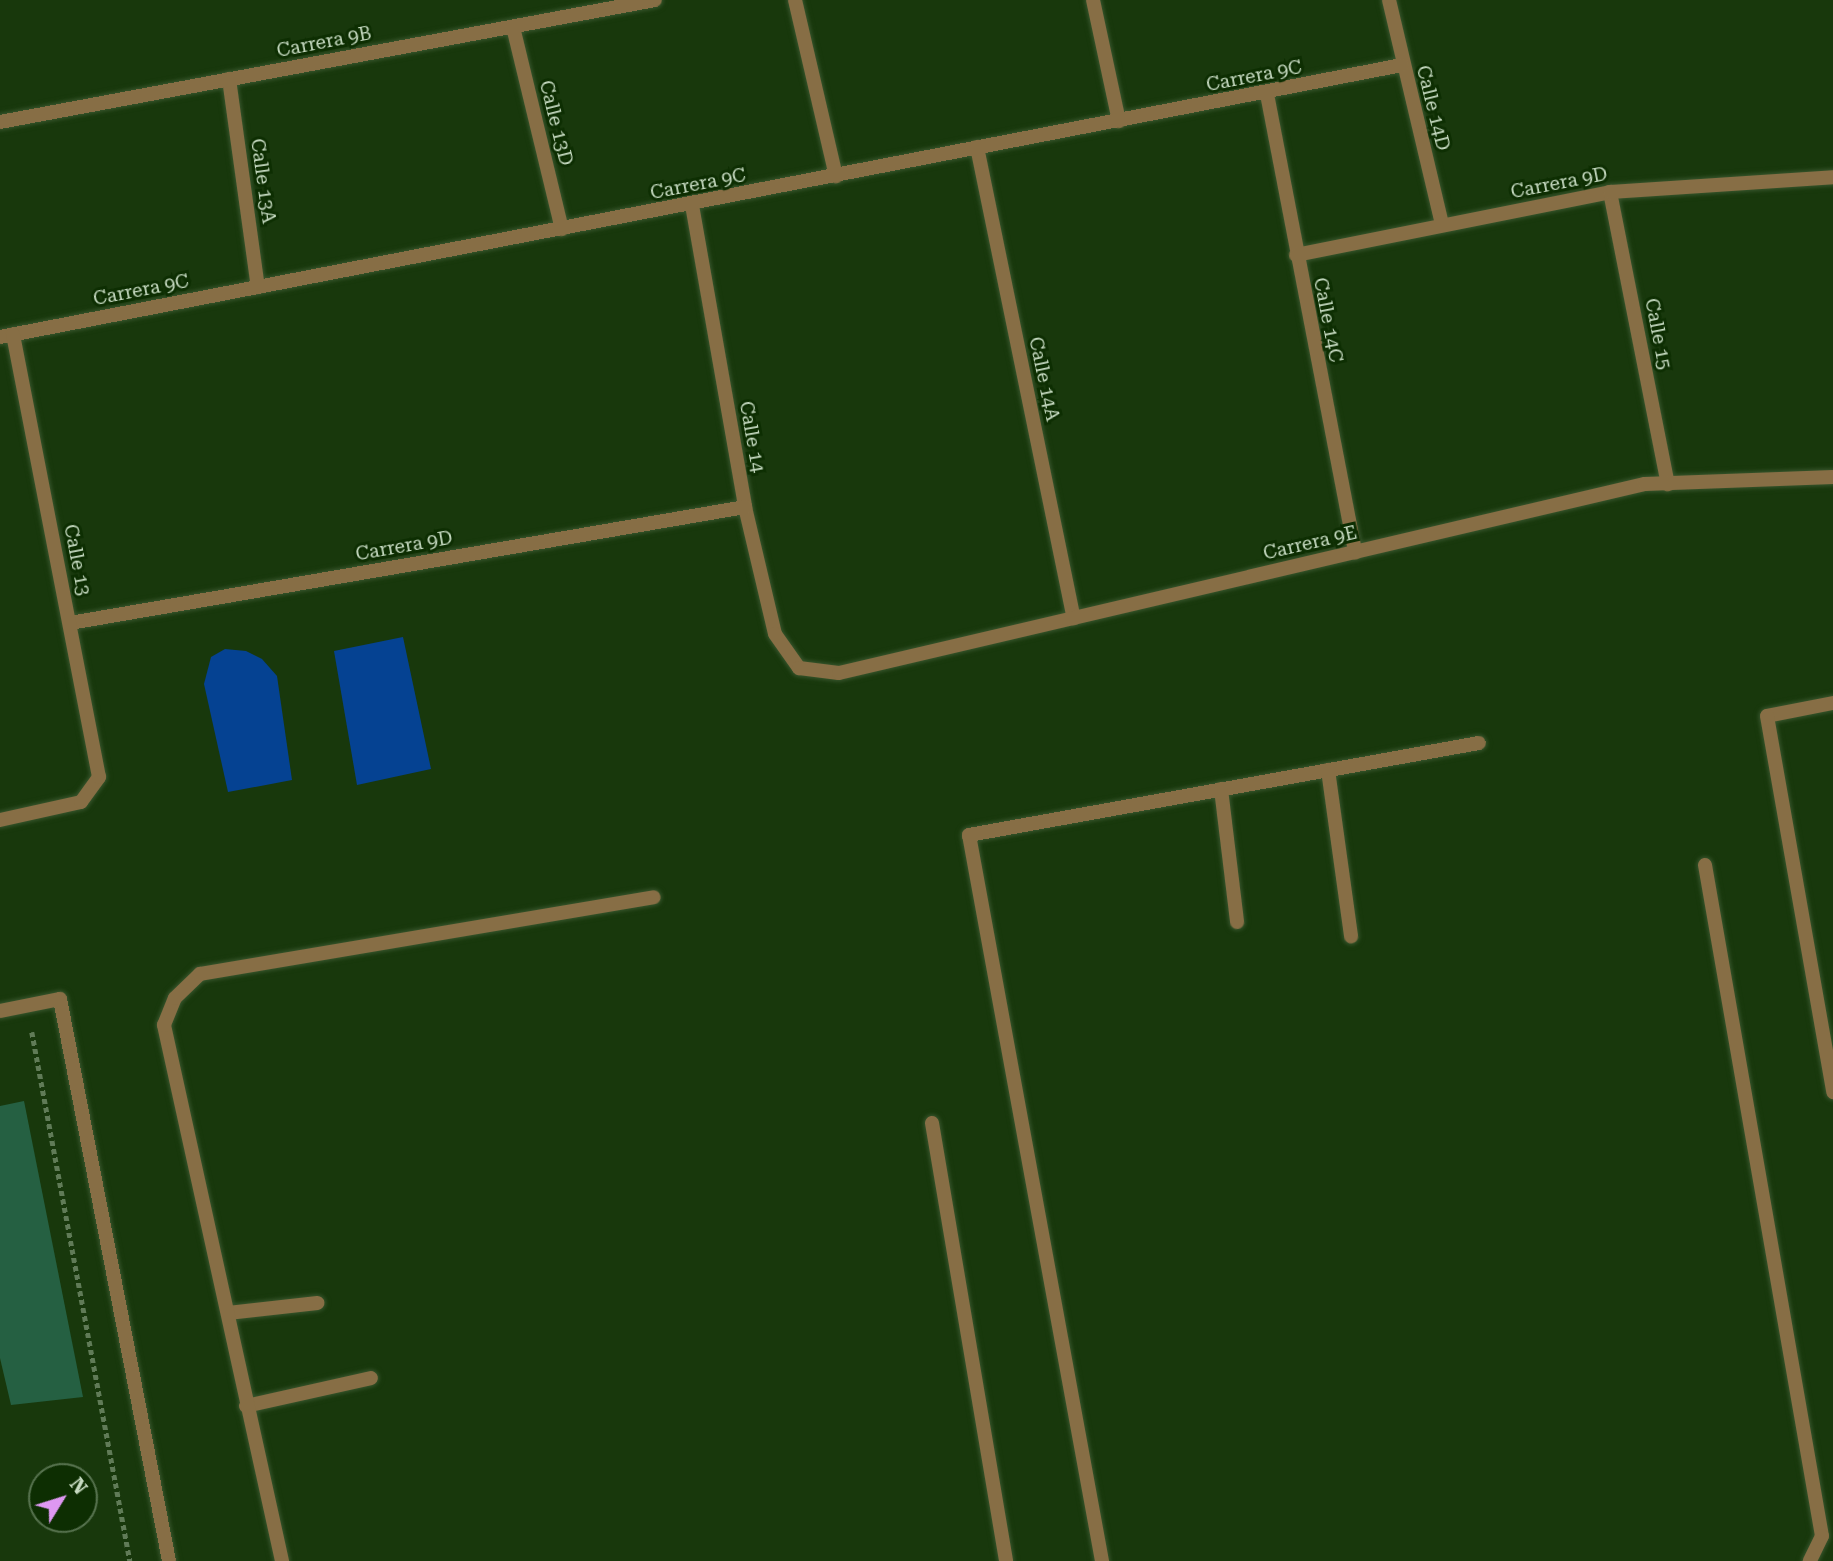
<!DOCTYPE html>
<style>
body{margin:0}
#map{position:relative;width:1833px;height:1561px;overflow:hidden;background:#18380c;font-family:"Roboto Serif",serif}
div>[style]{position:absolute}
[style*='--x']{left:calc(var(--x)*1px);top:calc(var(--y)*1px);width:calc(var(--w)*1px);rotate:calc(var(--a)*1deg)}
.water>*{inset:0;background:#054292}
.building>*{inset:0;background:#256042}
.path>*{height:4.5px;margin-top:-2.25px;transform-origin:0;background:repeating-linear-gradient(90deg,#607b57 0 5px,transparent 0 8.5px)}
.roads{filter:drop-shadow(0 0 2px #38552d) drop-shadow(0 0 2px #38552d)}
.lane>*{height:14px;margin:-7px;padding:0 7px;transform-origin:7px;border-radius:7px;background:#876e45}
.street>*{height:14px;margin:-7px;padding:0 7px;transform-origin:7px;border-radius:7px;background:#876e45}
span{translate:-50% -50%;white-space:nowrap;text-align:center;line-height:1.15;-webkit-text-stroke:6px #0d2e02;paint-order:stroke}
.street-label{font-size:19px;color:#c7dbc2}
.north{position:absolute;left:28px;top:1463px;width:70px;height:70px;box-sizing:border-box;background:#0d2e02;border:2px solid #57734f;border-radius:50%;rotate:52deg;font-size:19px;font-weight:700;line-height:28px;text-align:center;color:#c7dbc2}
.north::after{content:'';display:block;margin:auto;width:24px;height:32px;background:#de98f2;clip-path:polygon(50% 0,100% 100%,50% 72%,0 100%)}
</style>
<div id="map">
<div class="water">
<i style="clip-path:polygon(403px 637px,431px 769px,357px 785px,334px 651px)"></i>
<i style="clip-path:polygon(225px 649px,246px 651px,262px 659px,277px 676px,292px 780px,228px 792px,204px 684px,211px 657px)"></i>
</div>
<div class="building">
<i style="clip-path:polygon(24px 1101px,83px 1397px,11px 1405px,0 1358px,0 1106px)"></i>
</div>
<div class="path">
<i style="--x:32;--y:1032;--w:538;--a:79.5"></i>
</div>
<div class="roads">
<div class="lane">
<i style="--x:0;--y:1011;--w:61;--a:-11.3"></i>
<i style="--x:60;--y:999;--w:572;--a:79.02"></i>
</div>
<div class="street">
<i style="--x:795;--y:0;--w:181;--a:76.9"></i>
<i style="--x:1093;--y:0;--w:124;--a:77.9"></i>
<i style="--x:1389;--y:0;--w:231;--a:76.7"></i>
<i style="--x:513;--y:27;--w:208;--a:76.4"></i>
<i style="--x:229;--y:79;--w:210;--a:82.1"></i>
<i style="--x:1267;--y:94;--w:467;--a:79.1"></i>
<i style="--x:0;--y:122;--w:666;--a:-10.55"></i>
<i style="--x:977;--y:147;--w:481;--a:78.4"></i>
<i style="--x:1610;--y:192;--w:298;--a:78.8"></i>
<i style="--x:692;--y:205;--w:307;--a:80"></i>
<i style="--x:745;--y:507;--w:130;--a:76.7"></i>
<i style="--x:775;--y:634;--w:42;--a:54.8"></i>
<i style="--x:799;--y:668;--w:40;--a:7.1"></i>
<i style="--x:839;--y:673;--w:828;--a:-13.2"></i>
<i style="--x:1645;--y:484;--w:188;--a:-2.1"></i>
<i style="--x:1296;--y:255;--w:320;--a:-11.3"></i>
<i style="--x:1610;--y:192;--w:224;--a:-3.8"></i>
<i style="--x:0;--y:337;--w:1428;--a:-10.98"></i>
<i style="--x:70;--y:623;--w:685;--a:-9.75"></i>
<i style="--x:1833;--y:703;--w:67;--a:168.9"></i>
<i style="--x:1767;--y:716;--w:382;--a:80"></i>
<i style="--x:1328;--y:770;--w:168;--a:82.1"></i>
<i style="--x:1221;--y:789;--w:134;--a:83.1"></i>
<i style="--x:0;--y:820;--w:83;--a:-12.5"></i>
<i style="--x:81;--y:802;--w:31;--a:-54"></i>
<i style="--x:99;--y:777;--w:451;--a:-101"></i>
<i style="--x:1705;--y:865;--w:681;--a:80.11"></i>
<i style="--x:1822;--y:1536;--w:28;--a:116"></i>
<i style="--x:932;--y:1123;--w:444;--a:80.4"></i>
<i style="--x:228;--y:1313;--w:90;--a:-6.4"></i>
<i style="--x:246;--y:1406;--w:128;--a:-12.6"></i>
<i style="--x:282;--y:1561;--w:549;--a:-102.42"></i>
<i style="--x:164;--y:1025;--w:29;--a:-68"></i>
<i style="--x:175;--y:998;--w:35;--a:-44"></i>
<i style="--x:200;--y:974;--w:460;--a:-9.6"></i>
<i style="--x:1102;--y:1561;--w:738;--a:-100.38"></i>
<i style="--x:969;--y:835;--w:518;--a:-10.23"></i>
</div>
</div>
<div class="street-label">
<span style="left:324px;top:42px;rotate:-11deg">Carrera 9B</span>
<span style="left:1254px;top:76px;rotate:-11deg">Carrera 9C</span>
<span style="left:1433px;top:108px;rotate:76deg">Calle 14D</span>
<span style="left:556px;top:123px;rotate:76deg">Calle 13D</span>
<span style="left:263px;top:181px;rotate:82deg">Calle 13A</span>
<span style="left:1559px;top:183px;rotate:-11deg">Carrera 9D</span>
<span style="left:698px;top:184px;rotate:-11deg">Carrera 9C</span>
<span style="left:141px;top:290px;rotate:-11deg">Carrera 9C</span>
<span style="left:1328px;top:320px;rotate:79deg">Calle 14C</span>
<span style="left:1658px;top:334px;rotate:79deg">Calle 15</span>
<span style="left:1044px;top:379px;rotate:78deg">Calle 14A</span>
<span style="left:752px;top:437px;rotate:80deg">Calle 14</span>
<span style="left:1310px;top:543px;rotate:-13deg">Carrera 9E</span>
<span style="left:404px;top:546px;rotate:-10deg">Carrera 9D</span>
<span style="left:77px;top:560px;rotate:79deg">Calle 13</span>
</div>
<div class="north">N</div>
</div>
